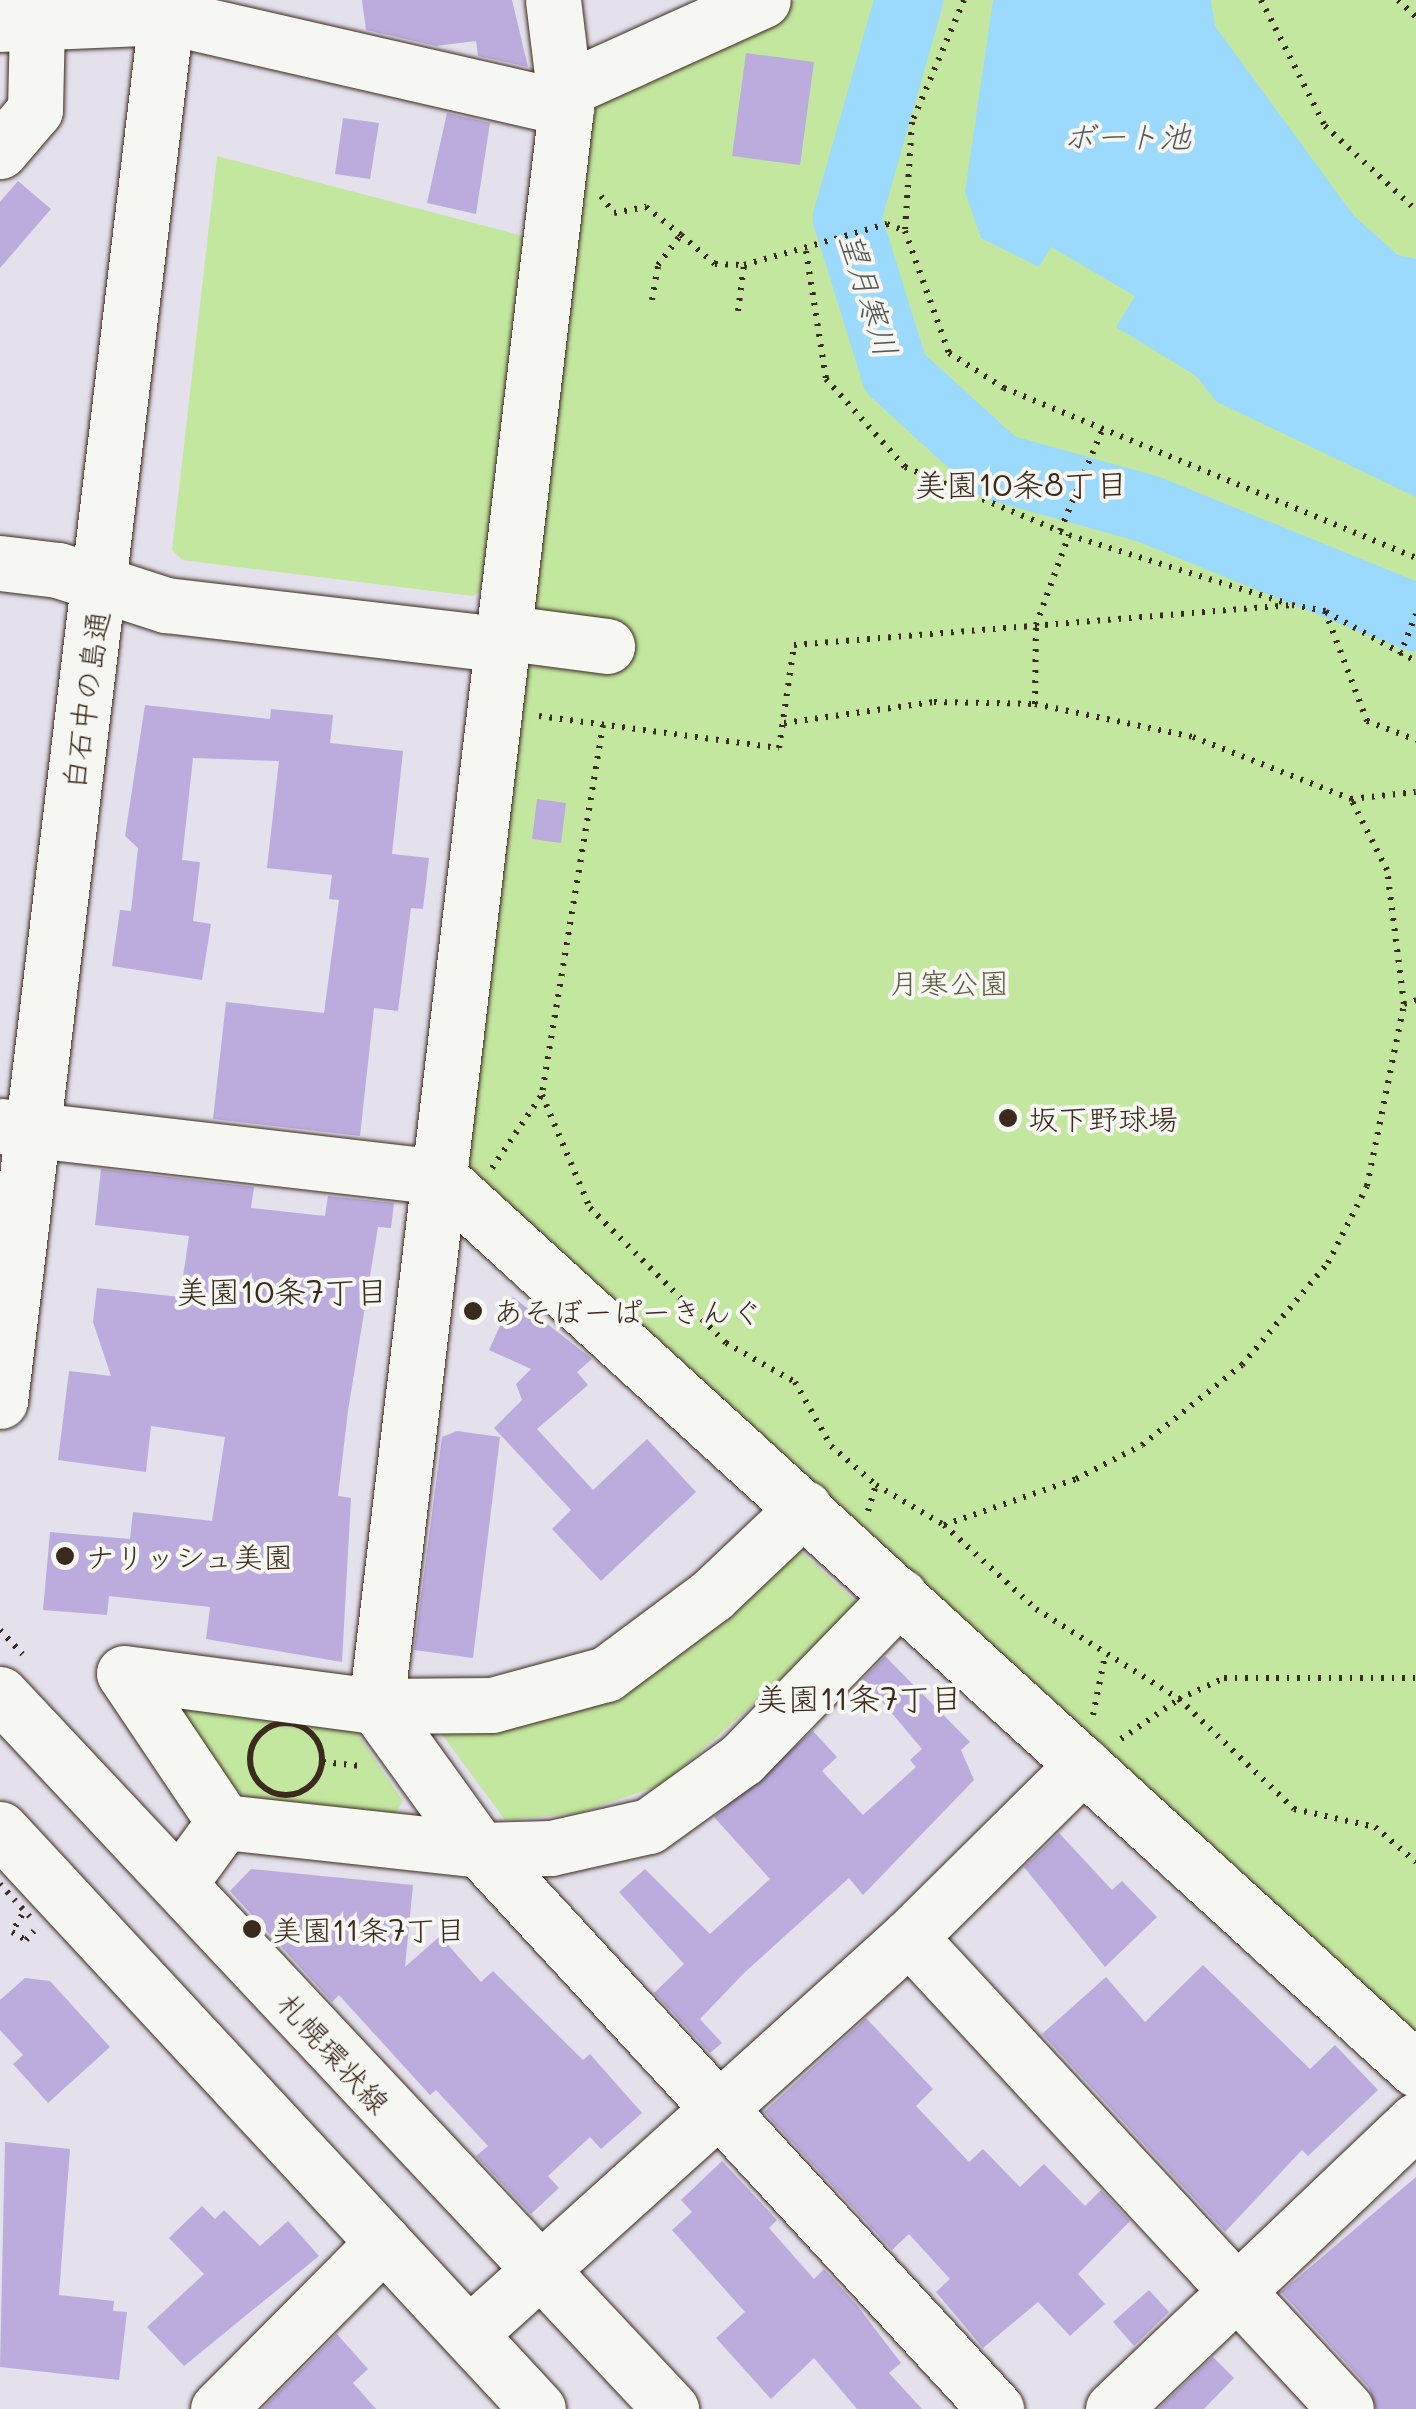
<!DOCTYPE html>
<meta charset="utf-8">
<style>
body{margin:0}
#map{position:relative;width:1416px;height:2409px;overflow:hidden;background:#e4e0ec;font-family:Mali,"Klee One",sans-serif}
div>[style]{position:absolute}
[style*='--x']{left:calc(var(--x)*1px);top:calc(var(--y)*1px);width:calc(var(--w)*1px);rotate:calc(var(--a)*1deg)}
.green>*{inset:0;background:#c4e7a0}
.water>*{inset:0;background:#9bd9fd}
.river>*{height:68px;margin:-34px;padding:0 34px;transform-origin:34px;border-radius:34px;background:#9bd9fd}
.building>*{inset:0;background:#bbacdd}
.path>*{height:6px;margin-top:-3px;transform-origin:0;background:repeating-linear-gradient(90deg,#3b2a1e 0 2.5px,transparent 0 10.5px)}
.path>.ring{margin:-3px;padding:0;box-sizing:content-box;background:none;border:6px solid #3b2a1e;border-radius:50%}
.roads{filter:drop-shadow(0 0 2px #3b2a1e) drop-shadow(0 0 2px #3b2a1e)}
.minor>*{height:55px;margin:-27.5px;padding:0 27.5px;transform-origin:27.5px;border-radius:27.5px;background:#f6f6f2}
.major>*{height:55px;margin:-27.5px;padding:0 27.5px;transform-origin:27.5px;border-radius:27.5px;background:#f6f6f2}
.path-bridge>*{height:6px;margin-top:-3px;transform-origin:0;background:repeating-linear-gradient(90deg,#3b2a1e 0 2.5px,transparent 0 10.5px)}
.dots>*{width:28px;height:28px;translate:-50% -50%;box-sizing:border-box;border:5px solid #f6f6f2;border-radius:50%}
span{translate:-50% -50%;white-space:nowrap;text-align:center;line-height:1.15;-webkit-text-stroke:8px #f6f6f2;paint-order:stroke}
.street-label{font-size:30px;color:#3b2a1e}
.park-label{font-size:30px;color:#5d593e}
.poi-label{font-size:30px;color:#3b2a1e}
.left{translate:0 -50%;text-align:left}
.water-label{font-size:32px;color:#535656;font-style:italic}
.neighbourhood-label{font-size:32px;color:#3b2a1e}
</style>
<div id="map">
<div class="green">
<i style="clip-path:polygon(796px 0,1416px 0,1416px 2035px,459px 1166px,570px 159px,596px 97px)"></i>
<i style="clip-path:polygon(217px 156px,531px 238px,483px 588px,473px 596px,182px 560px,172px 550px)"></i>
<i style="clip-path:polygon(786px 1538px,862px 1607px,664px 1784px,579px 1813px,505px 1820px,435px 1725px,547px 1715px)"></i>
<i style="clip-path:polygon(180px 1706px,344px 1714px,403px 1801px,388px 1826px,254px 1806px,209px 1763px)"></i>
</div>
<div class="water">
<i style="clip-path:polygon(993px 0,1211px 0,1215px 26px,1354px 216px,1398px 255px,1416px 259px,1416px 497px,1217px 402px,1196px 376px,1116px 327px,1135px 296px,1051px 247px,1039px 267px,981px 238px,965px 192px)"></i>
</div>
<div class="river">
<i style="--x:909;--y:0;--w:227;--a:105.9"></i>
<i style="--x:847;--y:218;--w:162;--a:72.8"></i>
<i style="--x:895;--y:373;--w:139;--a:42.4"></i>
<i style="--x:998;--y:467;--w:156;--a:15.6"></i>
<i style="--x:1148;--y:509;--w:289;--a:22.1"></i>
</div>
<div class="building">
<i style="clip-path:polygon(362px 0,512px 0,528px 67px,478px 56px,476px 41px,436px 46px,366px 30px)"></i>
<i style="clip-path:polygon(746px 53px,814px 62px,800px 165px,732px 156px)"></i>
<i style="clip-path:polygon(447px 113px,490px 123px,476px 214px,427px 203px)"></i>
<i style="clip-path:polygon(343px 118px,379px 123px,370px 179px,335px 174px)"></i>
<i style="clip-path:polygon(18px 181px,51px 209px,0 268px,0 202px)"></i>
<i style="clip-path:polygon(145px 705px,270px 719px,271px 709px,333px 715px,330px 743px,403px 751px,392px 854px,429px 858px,423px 909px,411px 908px,398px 1011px,374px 1008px,360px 1136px,213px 1119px,226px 1002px,324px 1013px,339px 900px,329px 899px,332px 875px,267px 868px,279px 761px,193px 758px,182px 860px,200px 862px,193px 921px,211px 924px,202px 980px,112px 966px,120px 910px,131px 911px,138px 848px,125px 836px)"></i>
<i style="clip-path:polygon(537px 799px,566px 803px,561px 843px,532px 839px)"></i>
<i style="clip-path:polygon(101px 1169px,254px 1187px,251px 1208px,325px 1216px,328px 1196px,394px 1203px,391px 1228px,378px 1227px,348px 1411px,338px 1496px,351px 1498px,342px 1662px,206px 1639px,210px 1607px,109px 1596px,107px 1615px,43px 1610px,50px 1532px,130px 1539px,133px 1512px,212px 1521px,225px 1437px,151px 1426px,146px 1472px,58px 1460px,69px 1371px,111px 1376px,93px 1322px,97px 1288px,180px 1297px,189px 1236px,95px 1225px)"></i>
<i style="clip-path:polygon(513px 1297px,592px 1359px,577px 1372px,588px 1385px,537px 1429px,593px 1490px,647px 1439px,696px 1492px,601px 1581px,552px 1529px,571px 1510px,494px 1428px,522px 1400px,516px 1384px,531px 1369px,489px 1350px)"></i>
<i style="clip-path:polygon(457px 1431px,500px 1437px,473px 1658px,414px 1650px,442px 1437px)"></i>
<i style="clip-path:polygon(885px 1656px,970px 1742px,961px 1750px,974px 1780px,863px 1895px,849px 1878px,744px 1973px,700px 2019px,722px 2043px,710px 2053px,654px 1993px,684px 1964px,619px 1892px,645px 1869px,710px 1934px,770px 1879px,714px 1817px,813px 1731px,837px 1757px,822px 1771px,863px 1815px,916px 1767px,910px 1760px,922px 1749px,863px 1679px)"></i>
<i style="clip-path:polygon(1059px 1833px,1112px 1890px,1122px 1881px,1157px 1917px,1105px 1967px,1024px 1867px)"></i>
<i style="clip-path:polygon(251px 1869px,413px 1885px,405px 1967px,440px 1936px,481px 1982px,493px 1971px,583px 2060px,590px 2054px,642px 2113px,601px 2149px,590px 2137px,548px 2176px,559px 2188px,531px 2214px,476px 2156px,488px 2146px,436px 2090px,430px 2095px,339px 1995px,332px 2002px,230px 1891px)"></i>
<i style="clip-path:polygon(1203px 1965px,1310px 2069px,1335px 2045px,1378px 2090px,1308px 2156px,1302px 2150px,1225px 2232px,1042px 2034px,1106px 1977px,1145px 2022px)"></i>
<i style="clip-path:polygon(25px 1978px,50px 1981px,110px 2047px,48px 2103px,13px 2064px,23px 2055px,0 2030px,0 2000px)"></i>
<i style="clip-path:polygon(866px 2018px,933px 2089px,916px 2106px,969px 2162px,983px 2149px,1020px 2187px,1044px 2164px,1085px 2206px,1101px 2190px,1130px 2221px,1078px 2274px,1105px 2304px,1070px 2336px,1038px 2302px,983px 2348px,936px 2292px,950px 2279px,909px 2234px,892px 2250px,764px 2112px)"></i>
<i style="clip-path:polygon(5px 2142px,70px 2149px,59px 2295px,114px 2301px,113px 2311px,127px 2312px,119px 2380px,0 2367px)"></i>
<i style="clip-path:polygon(722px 2161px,777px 2220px,769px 2228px,814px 2279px,824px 2269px,856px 2304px,901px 2363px,889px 2373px,922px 2409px,857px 2409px,814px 2358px,771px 2399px,716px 2338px,745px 2312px,672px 2230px,692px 2212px,681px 2200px)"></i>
<i style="clip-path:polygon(1416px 2177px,1416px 2409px,1376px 2409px,1369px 2388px,1281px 2292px)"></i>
<i style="clip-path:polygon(202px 2206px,215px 2219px,224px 2210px,260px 2246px,288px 2221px,319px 2256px,184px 2366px,147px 2327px,204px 2274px,169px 2238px)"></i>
<i style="clip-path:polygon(1149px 2290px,1169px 2312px,1134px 2346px,1113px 2322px)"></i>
<i style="clip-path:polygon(337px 2334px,368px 2369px,353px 2383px,376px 2409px,262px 2409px)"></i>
<i style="clip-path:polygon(1213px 2357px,1234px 2378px,1204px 2409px,1158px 2409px)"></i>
</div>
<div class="path">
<i style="--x:964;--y:0;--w:133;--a:113.1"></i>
<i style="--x:912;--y:122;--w:109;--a:93.7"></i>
<i style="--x:905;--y:231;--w:130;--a:70.2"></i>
<i style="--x:949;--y:353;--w:65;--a:32.5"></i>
<i style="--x:1004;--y:388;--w:446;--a:22.4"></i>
<i style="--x:1261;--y:0;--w:141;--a:63.1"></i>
<i style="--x:1325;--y:126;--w:124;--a:42.7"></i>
<i style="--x:1398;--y:0;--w:25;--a:43"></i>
<i style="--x:601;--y:196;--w:21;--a:53"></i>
<i style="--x:614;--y:213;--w:33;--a:-11"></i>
<i style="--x:646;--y:207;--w:45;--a:38.7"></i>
<i style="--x:806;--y:251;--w:130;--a:81.1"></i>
<i style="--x:826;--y:379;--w:118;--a:48.1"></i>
<i style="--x:905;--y:467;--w:178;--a:22.5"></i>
<i style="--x:652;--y:300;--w:36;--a:-80"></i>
<i style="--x:658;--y:265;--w:38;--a:-53"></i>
<i style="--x:681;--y:235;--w:45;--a:40.5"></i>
<i style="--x:715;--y:264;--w:29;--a:2"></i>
<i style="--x:744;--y:265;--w:149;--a:-16"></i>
<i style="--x:887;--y:224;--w:19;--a:21"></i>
<i style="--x:738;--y:311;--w:46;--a:-82.6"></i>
<i style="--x:1060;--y:531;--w:112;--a:-67.3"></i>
<i style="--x:1326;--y:612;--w:102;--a:28.6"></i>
<i style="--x:1400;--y:655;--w:44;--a:-68.7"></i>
<i style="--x:1035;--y:704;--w:161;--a:11.8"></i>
<i style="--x:1193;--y:737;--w:170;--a:21.4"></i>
<i style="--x:1351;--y:799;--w:65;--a:-6.1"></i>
<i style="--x:539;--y:716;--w:242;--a:7.6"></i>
<i style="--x:779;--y:748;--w:104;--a:-81.7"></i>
<i style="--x:794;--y:645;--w:500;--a:-4.6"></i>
<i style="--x:1292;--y:605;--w:34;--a:10"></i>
<i style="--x:1325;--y:611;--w:118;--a:69.1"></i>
<i style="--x:1367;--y:721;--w:53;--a:21.2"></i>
<i style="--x:784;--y:723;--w:151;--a:-8"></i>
<i style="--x:934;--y:702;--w:101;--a:1.1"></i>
<i style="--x:1035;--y:704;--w:79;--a:-89.3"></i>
<i style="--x:1036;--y:625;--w:96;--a:-69.9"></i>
<i style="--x:1069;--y:535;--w:231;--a:17.4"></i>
<i style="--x:603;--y:725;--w:375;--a:99.4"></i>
<i style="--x:542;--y:1095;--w:123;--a:67"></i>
<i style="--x:590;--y:1208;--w:192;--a:44.8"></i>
<i style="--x:726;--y:1343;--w:79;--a:29.5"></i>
<i style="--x:795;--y:1382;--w:73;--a:60.6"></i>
<i style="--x:831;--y:1446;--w:60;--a:40.9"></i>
<i style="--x:876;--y:1485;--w:79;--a:30.5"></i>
<i style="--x:944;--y:1525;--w:125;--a:42.4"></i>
<i style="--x:1036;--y:1609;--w:169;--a:32.2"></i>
<i style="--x:1179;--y:1699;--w:50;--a:-25"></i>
<i style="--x:1224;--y:1678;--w:192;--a:0"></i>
<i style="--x:1404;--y:1004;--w:13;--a:-18"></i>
<i style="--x:492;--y:1168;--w:87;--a:-55.8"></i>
<i style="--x:868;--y:1511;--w:27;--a:-73"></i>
<i style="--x:944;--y:1525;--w:140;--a:-19.2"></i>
<i style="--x:1076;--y:1479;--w:74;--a:-27.3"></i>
<i style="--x:1142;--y:1445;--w:128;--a:-38.7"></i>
<i style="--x:1242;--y:1365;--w:133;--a:-49.9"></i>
<i style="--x:1328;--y:1263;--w:86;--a:-63.1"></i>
<i style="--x:1367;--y:1186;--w:186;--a:-78.5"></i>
<i style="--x:1404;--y:1004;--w:135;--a:-97.2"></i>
<i style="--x:1387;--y:870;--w:80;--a:-116.9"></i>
<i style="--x:0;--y:1630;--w:33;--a:47"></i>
<i style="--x:1093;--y:1715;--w:60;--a:-78.5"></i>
<i class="ring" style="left:250px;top:1723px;width:66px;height:66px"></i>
<i style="--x:1121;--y:1739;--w:70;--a:-34.6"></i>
<i style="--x:1179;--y:1699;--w:159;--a:43.7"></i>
<i style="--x:1294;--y:1809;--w:83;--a:12.5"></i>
<i style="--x:1375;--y:1827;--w:54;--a:40.5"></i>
<i style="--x:323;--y:1762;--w:38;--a:6"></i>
<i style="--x:22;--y:1915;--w:20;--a:120"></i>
<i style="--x:12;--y:1932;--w:16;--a:30"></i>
<i style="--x:26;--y:1940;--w:12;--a:-48"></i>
</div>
<div class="roads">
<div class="minor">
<i style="--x:553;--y:0;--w:109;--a:83.1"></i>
<i style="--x:566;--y:108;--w:1609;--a:96.78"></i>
<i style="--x:376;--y:1706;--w:178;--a:54.2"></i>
<i style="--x:480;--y:1850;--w:761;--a:47.29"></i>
<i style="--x:0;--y:24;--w:169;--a:-2.4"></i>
<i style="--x:169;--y:17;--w:407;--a:12.9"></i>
<i style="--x:564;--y:90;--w:218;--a:-24.3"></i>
<i style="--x:0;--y:151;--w:54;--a:-49.5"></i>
<i style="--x:35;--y:110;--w:87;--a:-88.7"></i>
<i style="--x:0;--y:563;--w:58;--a:6.9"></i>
<i style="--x:58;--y:570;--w:114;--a:18"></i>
<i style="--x:166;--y:605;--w:342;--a:6.7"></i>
<i style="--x:508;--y:633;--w:100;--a:7.5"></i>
<i style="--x:0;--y:1126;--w:442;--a:6.6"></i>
<i style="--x:439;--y:1177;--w:1323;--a:42.4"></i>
<i style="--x:0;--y:1401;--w:1411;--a:-83.16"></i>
<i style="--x:224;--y:1822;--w:179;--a:-123.9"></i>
<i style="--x:124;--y:1673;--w:254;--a:7.5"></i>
<i style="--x:376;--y:1706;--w:116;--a:-0.5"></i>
<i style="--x:492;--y:1705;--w:118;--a:-15.2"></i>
<i style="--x:606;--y:1674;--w:132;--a:-36.7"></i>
<i style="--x:712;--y:1595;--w:127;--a:-43.4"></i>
<i style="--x:181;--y:1881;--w:73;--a:-53.9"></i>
<i style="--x:224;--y:1822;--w:258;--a:6.2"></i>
<i style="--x:480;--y:1850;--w:71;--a:-1.6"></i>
<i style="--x:551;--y:1848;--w:100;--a:-12.7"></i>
<i style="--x:649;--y:1826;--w:115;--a:-35.8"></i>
<i style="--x:742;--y:1759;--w:227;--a:-45.9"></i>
<i style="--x:909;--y:1937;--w:643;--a:47.21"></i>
<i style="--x:469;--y:2334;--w:593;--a:-42.06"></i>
<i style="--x:909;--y:1937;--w:245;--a:-44.7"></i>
<i style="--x:218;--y:2409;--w:235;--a:-45.2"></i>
<i style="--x:1113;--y:2409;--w:419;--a:-43.6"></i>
</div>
<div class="major">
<i style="--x:0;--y:1694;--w:981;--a:46.82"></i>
<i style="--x:0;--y:1829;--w:791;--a:47.15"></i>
</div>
</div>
<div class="path-bridge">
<i style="--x:0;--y:1884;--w:46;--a:47.6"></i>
</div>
<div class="dots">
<i style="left:1008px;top:1118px;background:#3b2a1e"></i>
<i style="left:473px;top:1311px;background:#3b2a1e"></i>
<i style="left:65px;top:1556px;background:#3b2a1e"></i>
<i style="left:252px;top:1929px;background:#3b2a1e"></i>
</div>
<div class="street-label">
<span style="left:85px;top:700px;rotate:-82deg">白石中の島通</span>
<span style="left:334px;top:2053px;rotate:48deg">札幌環状線</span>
</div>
<div class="park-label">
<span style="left:949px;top:982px">月寒公園</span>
</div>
<div class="poi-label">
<span class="left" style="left:1028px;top:1118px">坂下野球場</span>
<span class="left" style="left:493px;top:1311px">あそぼーぱーきんぐ</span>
<span class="left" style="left:85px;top:1556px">ナリッシュ美園</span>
<span class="left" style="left:272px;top:1929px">美園11条7丁目</span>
</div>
<div class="water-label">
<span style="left:1127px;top:135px">ボート池</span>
<span style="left:870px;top:294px;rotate:73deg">望月寒川</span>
</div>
<div class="neighbourhood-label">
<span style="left:1021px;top:483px">美園10条8丁目</span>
<span style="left:282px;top:1290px">美園10条7丁目</span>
<span style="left:859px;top:1697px">美園11条7丁目</span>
</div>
</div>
